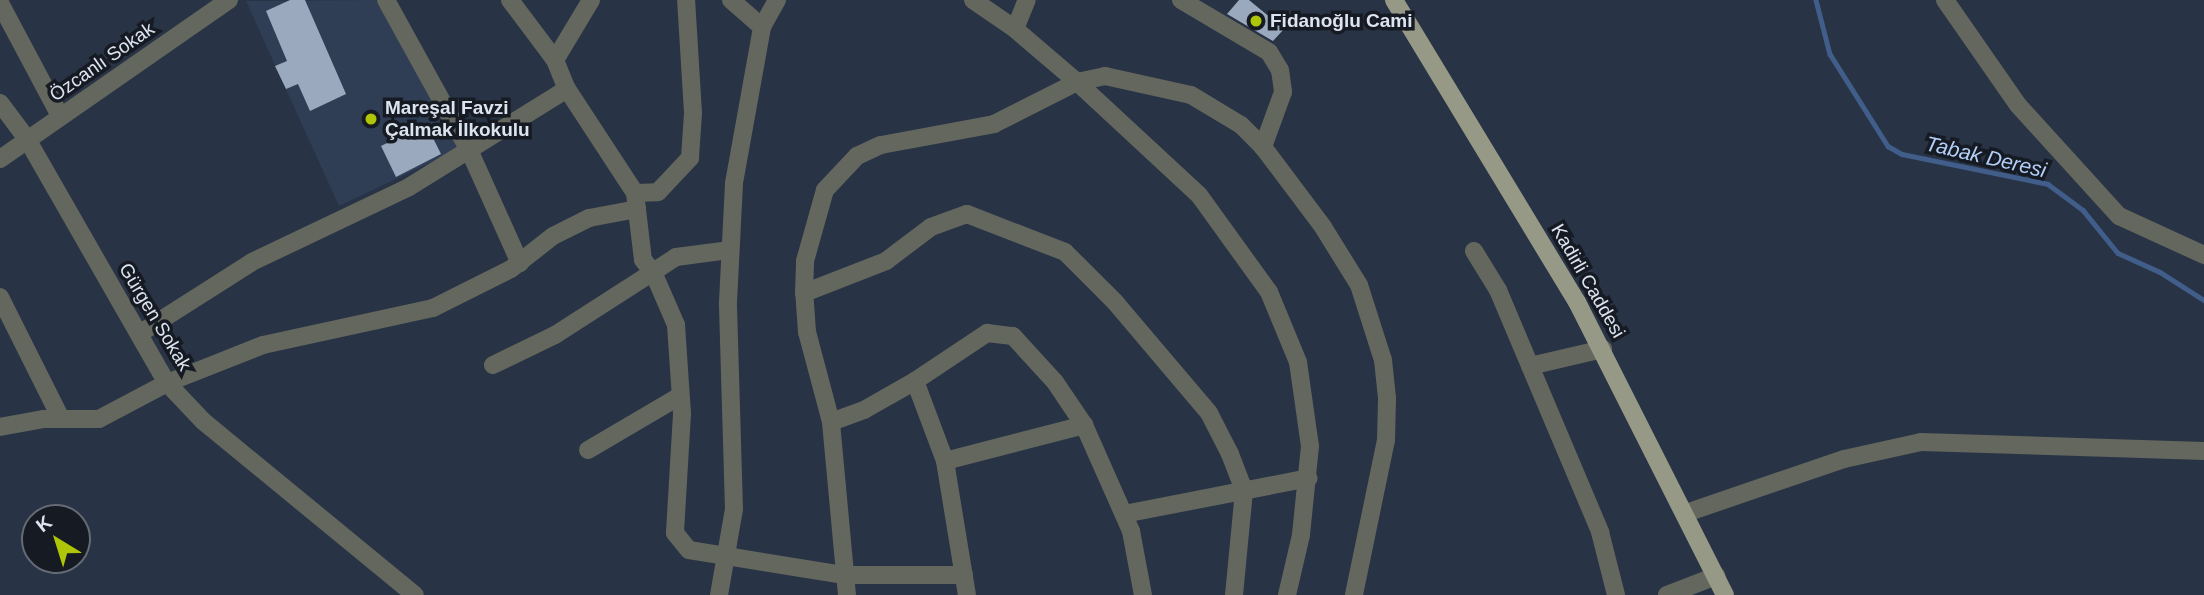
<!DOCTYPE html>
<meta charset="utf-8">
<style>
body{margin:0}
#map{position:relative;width:2204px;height:595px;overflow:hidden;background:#283345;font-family:Arial,sans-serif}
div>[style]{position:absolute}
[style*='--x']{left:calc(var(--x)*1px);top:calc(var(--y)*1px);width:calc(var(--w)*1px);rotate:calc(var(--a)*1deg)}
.built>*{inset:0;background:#303e55}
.stream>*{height:4.5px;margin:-2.25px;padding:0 2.25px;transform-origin:2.25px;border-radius:2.25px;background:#415e8b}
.building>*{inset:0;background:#9ba9be}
.minor>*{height:18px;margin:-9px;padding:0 9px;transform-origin:9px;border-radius:9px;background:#64675d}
.major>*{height:18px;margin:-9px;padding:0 9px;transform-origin:9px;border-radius:9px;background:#959985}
.dots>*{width:19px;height:19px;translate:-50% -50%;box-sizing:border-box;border:4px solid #161b23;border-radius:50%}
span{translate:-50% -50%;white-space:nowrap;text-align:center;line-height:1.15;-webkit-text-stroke:7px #161b23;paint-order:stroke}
.poi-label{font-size:19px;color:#dce4ef;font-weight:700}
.left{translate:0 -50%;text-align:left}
.street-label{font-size:19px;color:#dce4ef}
.water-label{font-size:21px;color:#b4d0fa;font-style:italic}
.north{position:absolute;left:21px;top:504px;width:70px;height:70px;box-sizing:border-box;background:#161b23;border:2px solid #656b75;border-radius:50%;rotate:322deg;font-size:19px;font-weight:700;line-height:28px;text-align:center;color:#dce4ef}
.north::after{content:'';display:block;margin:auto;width:24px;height:32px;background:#afc507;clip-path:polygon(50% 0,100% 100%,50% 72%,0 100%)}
</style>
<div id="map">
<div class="built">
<i style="clip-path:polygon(376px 0,459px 149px,339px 206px,246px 1px)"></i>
</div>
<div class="stream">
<i style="--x:1816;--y:0;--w:56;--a:75.5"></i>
<i style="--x:1830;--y:54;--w:109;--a:57.8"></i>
<i style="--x:1888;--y:146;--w:16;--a:30"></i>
<i style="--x:1902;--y:154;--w:149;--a:11.6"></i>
<i style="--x:2048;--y:184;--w:44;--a:36.6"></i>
<i style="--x:2083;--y:210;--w:55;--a:50.9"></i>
<i style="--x:2118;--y:253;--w:46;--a:24.3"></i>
<i style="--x:2160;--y:272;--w:52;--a:32.5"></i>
</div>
<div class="building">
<i style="clip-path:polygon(290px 0,305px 0,346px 94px,310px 111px,298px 84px,286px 89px,275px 66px,287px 61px,266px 11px)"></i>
<i style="clip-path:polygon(1239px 0,1249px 0,1284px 29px,1273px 41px,1227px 14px)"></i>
<i style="clip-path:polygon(426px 124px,441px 154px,396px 177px,381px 146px)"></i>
</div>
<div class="minor">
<i style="--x:386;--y:0;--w:174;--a:61.1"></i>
<i style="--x:470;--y:152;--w:122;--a:65.8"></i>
<i style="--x:510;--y:0;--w:75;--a:53.1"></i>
<i style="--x:555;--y:60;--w:31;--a:68"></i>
<i style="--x:567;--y:89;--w:124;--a:56.8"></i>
<i style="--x:635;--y:193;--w:67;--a:83.2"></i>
<i style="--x:643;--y:260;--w:16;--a:50"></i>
<i style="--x:653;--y:272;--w:27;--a:-33"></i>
<i style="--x:676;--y:257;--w:53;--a:-7.5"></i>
<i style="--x:731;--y:0;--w:41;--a:41.1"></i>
<i style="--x:973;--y:0;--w:51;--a:34.6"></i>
<i style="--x:1015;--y:29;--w:82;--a:40.5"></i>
<i style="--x:1077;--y:82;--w:166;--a:42.8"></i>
<i style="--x:1199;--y:195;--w:120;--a:54.2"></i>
<i style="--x:1269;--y:292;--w:76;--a:67.5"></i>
<i style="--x:1298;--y:362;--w:85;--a:81.9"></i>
<i style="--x:1310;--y:446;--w:89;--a:95.8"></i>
<i style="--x:1301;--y:535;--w:62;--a:103.1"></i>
<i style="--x:1181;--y:0;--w:102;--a:30.6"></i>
<i style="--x:1269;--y:52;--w:21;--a:59"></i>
<i style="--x:1280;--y:70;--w:22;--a:82"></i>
<i style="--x:1283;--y:92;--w:59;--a:110"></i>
<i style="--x:1945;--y:0;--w:128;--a:55.2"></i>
<i style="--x:2018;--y:105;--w:150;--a:47.7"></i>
<i style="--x:2119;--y:216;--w:94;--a:24.6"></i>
<i style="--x:0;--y:3;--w:128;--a:62"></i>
<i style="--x:1015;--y:29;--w:31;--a:-68"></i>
<i style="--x:555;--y:60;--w:70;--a:-59"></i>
<i style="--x:0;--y:103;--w:45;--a:53.1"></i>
<i style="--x:27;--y:139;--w:281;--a:60.2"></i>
<i style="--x:167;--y:383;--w:52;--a:46.5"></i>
<i style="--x:203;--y:421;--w:274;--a:39.4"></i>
<i style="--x:0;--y:159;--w:279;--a:-34.8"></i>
<i style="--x:635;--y:193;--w:23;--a:-2"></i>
<i style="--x:658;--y:192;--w:47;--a:-46.7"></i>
<i style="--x:690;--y:158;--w:45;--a:-86.2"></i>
<i style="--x:693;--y:113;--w:113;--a:-93.5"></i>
<i style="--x:1474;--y:251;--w:46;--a:58.4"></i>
<i style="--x:1498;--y:290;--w:263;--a:67.1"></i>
<i style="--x:1600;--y:532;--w:65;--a:75.7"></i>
<i style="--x:804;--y:293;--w:88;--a:-21.3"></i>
<i style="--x:886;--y:261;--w:56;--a:-37.1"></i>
<i style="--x:931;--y:227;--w:38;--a:-20"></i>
<i style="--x:967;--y:214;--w:105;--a:21.2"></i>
<i style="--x:1065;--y:252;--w:71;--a:45"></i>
<i style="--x:1115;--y:302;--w:145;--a:49.7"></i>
<i style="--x:1209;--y:413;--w:46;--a:62.9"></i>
<i style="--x:1230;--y:454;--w:40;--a:69"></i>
<i style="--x:1244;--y:491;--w:104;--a:95.5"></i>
<i style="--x:0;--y:297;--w:136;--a:63.4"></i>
<i style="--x:139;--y:334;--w:134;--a:-32.5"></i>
<i style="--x:252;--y:262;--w:174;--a:-25.5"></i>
<i style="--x:409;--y:187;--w:186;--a:-31.8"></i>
<i style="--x:493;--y:365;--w:69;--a:-25.8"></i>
<i style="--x:555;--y:335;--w:117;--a:-32.7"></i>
<i style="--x:653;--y:272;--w:58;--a:66.5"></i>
<i style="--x:676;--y:325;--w:89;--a:86.1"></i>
<i style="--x:682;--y:414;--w:119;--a:93.4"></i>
<i style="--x:675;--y:533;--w:22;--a:51"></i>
<i style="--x:689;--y:550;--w:156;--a:9.2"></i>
<i style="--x:843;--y:575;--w:121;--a:0"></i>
<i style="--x:1530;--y:366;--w:75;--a:-13.1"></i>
<i style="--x:915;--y:381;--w:85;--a:69.4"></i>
<i style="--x:945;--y:461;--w:136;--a:80.7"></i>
<i style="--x:831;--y:422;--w:35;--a:-20"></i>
<i style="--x:864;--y:410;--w:59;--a:-29.6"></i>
<i style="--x:915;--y:381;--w:87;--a:-33.7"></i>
<i style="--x:987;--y:333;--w:26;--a:7"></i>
<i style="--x:1013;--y:336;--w:62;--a:47.6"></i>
<i style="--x:1055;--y:382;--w:52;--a:56"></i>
<i style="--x:1084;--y:425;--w:116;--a:66.1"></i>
<i style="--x:1131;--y:531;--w:65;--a:79.4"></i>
<i style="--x:0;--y:427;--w:45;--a:-10.3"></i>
<i style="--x:44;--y:419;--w:55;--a:0"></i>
<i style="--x:99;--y:419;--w:77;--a:-27.9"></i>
<i style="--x:167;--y:383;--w:103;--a:-21.6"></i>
<i style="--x:263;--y:345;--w:174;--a:-12.3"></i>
<i style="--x:433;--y:308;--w:87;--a:-26.6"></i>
<i style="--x:511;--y:269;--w:53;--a:-38.2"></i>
<i style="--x:553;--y:236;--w:40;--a:-26.6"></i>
<i style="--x:589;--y:218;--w:49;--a:-10.6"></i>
<i style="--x:588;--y:450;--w:107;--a:-30.4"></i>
<i style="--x:945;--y:461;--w:144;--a:-14.5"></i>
<i style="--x:1686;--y:513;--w:167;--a:-18.9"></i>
<i style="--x:1844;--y:459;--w:79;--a:-12.4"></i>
<i style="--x:1921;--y:442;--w:283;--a:1.8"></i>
<i style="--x:1124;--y:514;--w:188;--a:-11"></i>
<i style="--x:719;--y:595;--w:87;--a:-80.1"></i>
<i style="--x:734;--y:509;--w:207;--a:-91.7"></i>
<i style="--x:728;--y:302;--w:119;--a:-87.1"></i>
<i style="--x:734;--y:183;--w:158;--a:-79.8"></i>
<i style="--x:762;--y:27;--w:31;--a:-61"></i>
<i style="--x:847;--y:595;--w:174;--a:-95.3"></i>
<i style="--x:831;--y:422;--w:93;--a:-104.9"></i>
<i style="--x:807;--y:332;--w:39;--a:-94"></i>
<i style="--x:804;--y:293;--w:32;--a:-88"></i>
<i style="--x:805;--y:261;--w:74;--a:-74.3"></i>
<i style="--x:825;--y:190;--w:47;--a:-46.7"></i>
<i style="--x:857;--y:156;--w:26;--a:-25"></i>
<i style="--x:881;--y:145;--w:115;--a:-10.5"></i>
<i style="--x:994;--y:124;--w:93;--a:-26.8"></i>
<i style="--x:1077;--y:82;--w:29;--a:-12"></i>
<i style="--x:1105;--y:76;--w:88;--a:12.5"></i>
<i style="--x:1191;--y:95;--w:58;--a:31"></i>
<i style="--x:1241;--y:125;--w:31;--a:45"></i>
<i style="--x:1263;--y:147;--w:100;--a:53.1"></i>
<i style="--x:1323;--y:227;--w:68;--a:58.2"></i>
<i style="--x:1359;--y:285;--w:79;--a:72.3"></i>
<i style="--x:1383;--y:360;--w:39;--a:84"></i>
<i style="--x:1387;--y:399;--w:41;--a:91.4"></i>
<i style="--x:1386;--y:440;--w:158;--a:101.7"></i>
<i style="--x:1667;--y:595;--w:53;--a:-21.2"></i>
</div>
<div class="major">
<i style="--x:1394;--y:0;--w:353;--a:58.8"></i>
<i style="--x:1577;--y:302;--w:328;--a:63.2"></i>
</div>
<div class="dots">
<i style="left:1256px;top:21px;background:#afc507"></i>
<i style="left:371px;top:119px;background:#afc507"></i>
</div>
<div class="poi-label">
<span class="left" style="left:1270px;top:21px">Fidanoğlu Cami</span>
<span class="left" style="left:385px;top:119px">Mareşal Favzi<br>Çalmak İlkokulu</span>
</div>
<div class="street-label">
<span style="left:102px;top:62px;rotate:-35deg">Özcanlı Sokak</span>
<span style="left:1588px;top:281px;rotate:60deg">Kadirli Caddesi</span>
<span style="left:155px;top:317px;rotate:59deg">Gürgen Sokak</span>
</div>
<div class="water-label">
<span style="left:1986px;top:157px;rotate:13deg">Tabak Deresi</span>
</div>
<div class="north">K</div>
</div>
